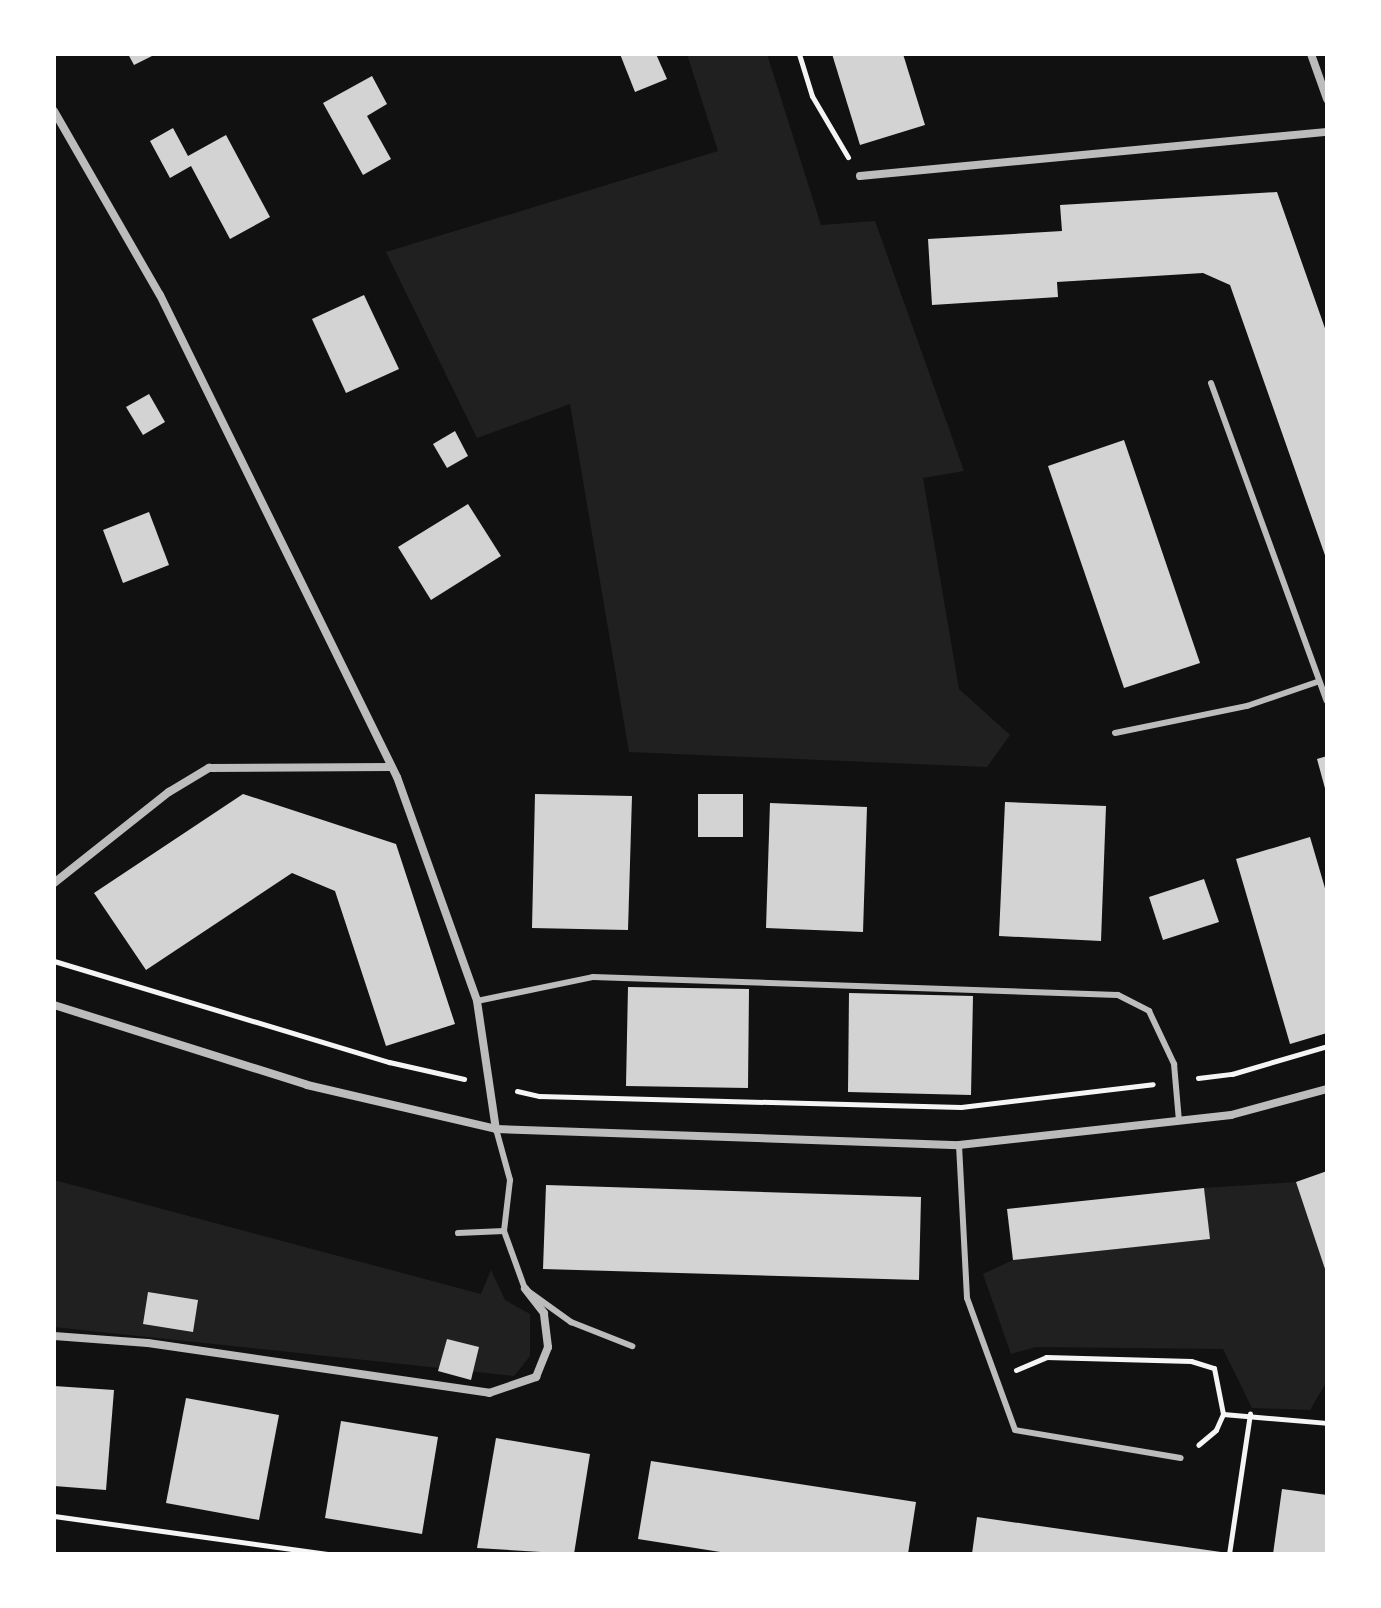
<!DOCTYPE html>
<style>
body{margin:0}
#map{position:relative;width:1381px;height:1608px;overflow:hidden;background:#111;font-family:"DM Sans",sans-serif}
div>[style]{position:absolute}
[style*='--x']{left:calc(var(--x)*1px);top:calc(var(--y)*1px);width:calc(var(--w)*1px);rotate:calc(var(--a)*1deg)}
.green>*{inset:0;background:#202020}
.building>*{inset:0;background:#d3d3d3}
.path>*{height:5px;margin:-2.5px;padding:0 2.5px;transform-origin:2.5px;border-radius:2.5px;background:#f5f5f5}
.service>*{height:6px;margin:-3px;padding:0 3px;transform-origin:3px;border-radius:3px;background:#bcbcbc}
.minor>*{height:8px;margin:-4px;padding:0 4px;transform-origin:4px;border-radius:4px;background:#bcbcbc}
span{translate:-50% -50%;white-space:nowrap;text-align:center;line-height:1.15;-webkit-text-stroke:8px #fff;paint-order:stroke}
.frame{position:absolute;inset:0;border:56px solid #fff;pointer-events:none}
</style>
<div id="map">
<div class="green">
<i style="clip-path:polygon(687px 54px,767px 54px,821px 225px,875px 221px,964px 471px,923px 478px,959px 689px,1010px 735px,987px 767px,629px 752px,570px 404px,477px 438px,386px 252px,718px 151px)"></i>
<i style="clip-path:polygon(54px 1180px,481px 1294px,491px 1270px,505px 1300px,530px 1314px,530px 1356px,514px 1376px,54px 1327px)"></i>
<i style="clip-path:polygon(1296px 1182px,1327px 1274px,1327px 1381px,1310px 1410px,1252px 1408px,1223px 1349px,1036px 1347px,1011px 1354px,983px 1274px,1013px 1260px,1209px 1239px,1204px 1188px)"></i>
</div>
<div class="building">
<i style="clip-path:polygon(128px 54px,156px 54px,134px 65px)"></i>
<i style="clip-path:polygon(620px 54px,656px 54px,667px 79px,635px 92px)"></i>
<i style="clip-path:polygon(832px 54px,903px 54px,925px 125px,860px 145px)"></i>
<i style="clip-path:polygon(372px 76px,387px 104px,367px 116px,391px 159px,363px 175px,323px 103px)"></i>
<i style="clip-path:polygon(173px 128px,188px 156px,226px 135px,270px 217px,230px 239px,191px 166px,170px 178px,150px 141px)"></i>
<i style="clip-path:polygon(1277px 192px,1327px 334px,1327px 561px,1230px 285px,1203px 273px,1057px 282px,1058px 297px,932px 305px,928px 239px,1062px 231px,1060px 205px)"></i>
<i style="clip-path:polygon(364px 295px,399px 369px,346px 393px,312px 319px)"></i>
<i style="clip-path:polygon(149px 394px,165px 422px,143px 435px,126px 407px)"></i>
<i style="clip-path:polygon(455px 431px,468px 456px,447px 468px,433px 444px)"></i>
<i style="clip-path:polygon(1124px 440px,1200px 663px,1124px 688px,1048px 466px)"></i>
<i style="clip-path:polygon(468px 504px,501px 556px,431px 600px,398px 547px)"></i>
<i style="clip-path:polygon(149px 512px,169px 565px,123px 583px,103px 530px)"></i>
<i style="clip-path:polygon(1327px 756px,1327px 792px,1326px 792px,1317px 759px)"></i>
<i style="clip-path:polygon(243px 794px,396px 844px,455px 1024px,386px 1046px,335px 891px,292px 873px,146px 970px,94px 893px)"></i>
<i style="clip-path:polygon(535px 794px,632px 796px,628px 930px,532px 928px)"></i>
<i style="clip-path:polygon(698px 794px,743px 794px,743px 837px,698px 837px)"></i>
<i style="clip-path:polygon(1005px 802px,1106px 806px,1101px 941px,999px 936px)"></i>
<i style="clip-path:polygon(770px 803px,867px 807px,863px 932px,766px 928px)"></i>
<i style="clip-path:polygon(1310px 837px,1327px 895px,1327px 1033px,1290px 1044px,1236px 859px)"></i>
<i style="clip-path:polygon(1204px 879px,1219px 922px,1163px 940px,1149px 897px)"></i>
<i style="clip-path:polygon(628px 987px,749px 989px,748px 1088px,626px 1086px)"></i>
<i style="clip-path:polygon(849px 993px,973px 996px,971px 1095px,848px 1092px)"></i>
<i style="clip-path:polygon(1327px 1171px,1327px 1272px,1326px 1272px,1296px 1182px)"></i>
<i style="clip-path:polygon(546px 1185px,921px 1197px,919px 1280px,543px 1269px)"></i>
<i style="clip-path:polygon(1204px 1188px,1210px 1239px,1013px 1260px,1007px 1209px)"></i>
<i style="clip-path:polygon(148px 1292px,198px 1300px,193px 1332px,143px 1324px)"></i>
<i style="clip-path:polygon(447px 1339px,479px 1347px,471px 1380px,438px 1371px)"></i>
<i style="clip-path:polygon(54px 1386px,114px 1390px,106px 1490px,54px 1486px)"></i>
<i style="clip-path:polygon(186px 1398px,279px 1415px,259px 1520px,166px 1503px)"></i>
<i style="clip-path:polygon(341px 1421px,438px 1437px,422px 1534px,325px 1518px)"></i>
<i style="clip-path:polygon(496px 1438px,590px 1454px,574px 1554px,477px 1548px)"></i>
<i style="clip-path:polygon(651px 1461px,916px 1502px,908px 1554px,733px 1554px,638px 1539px)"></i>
<i style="clip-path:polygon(1282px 1489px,1327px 1495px,1327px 1554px,1273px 1554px)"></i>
<i style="clip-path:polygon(977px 1517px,1221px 1552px,1221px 1554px,972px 1554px)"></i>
</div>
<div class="path">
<i style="--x:799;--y:54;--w:44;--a:72.8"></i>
<i style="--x:812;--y:96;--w:71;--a:59.5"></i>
<i style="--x:54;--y:961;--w:350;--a:16.8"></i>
<i style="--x:389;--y:1062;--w:77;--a:12.8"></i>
<i style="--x:1198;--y:1078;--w:34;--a:-7"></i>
<i style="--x:1232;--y:1074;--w:99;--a:-16.4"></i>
<i style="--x:517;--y:1091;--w:23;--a:13"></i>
<i style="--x:539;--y:1096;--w:422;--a:1.5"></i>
<i style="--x:961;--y:1107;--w:193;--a:-6.8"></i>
<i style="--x:1016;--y:1370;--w:33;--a:-23"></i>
<i style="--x:1046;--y:1357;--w:145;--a:1.6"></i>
<i style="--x:1191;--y:1361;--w:24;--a:17"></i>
<i style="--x:1214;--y:1368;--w:47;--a:78.9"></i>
<i style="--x:1223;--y:1414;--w:17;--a:114"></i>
<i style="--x:1216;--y:1430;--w:23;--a:140"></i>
<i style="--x:1223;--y:1414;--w:104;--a:4.9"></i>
<i style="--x:54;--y:1516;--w:276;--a:7.9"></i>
<i style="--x:1229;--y:1554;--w:142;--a:-81.5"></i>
</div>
<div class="service">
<i style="--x:1211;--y:383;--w:338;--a:70"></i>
<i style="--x:1115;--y:733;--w:135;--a:-11.6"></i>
<i style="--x:1247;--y:706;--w:74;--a:-18.9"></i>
<i style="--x:477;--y:1001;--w:118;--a:-11.7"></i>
<i style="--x:593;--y:977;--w:525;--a:1.96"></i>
<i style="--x:1118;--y:995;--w:35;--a:27"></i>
<i style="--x:1149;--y:1011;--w:59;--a:64.7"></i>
<i style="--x:1174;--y:1064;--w:57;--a:85"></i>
<i style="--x:496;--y:1129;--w:53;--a:74.6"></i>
<i style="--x:510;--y:1180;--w:51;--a:96.7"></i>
<i style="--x:504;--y:1231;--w:62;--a:70.1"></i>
<i style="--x:525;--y:1289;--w:57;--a:35.7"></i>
<i style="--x:571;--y:1322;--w:66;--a:21.5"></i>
<i style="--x:959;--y:1145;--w:153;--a:87"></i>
<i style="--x:967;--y:1298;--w:140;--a:70"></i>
<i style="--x:1015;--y:1430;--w:168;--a:9.6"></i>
<i style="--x:458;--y:1233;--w:46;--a:-2.5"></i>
</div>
<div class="minor">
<i style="--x:1311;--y:54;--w:48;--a:70.4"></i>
<i style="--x:54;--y:111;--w:212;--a:60.1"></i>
<i style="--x:160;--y:295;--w:537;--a:63.82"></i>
<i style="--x:397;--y:777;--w:238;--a:70.3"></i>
<i style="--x:477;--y:1001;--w:129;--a:81.6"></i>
<i style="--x:860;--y:176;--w:469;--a:-5.4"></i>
<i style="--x:54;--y:883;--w:147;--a:-38.4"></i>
<i style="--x:169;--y:792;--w:47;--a:-31"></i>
<i style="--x:209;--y:768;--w:182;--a:-0.3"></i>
<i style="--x:54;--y:1005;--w:265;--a:17.5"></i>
<i style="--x:307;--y:1085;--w:194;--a:13.1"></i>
<i style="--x:496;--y:1129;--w:463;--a:2"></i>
<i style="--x:959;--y:1145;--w:274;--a:-6.3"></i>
<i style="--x:1231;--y:1115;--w:99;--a:-15.2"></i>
<i style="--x:54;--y:1336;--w:94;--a:4.3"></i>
<i style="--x:148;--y:1343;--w:345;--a:8.3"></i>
<i style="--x:489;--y:1393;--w:50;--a:-18.8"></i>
<i style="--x:536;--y:1377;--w:32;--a:-68"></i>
<i style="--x:548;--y:1347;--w:34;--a:-97"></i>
<i style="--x:544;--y:1313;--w:31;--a:-128"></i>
</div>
<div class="frame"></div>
</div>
